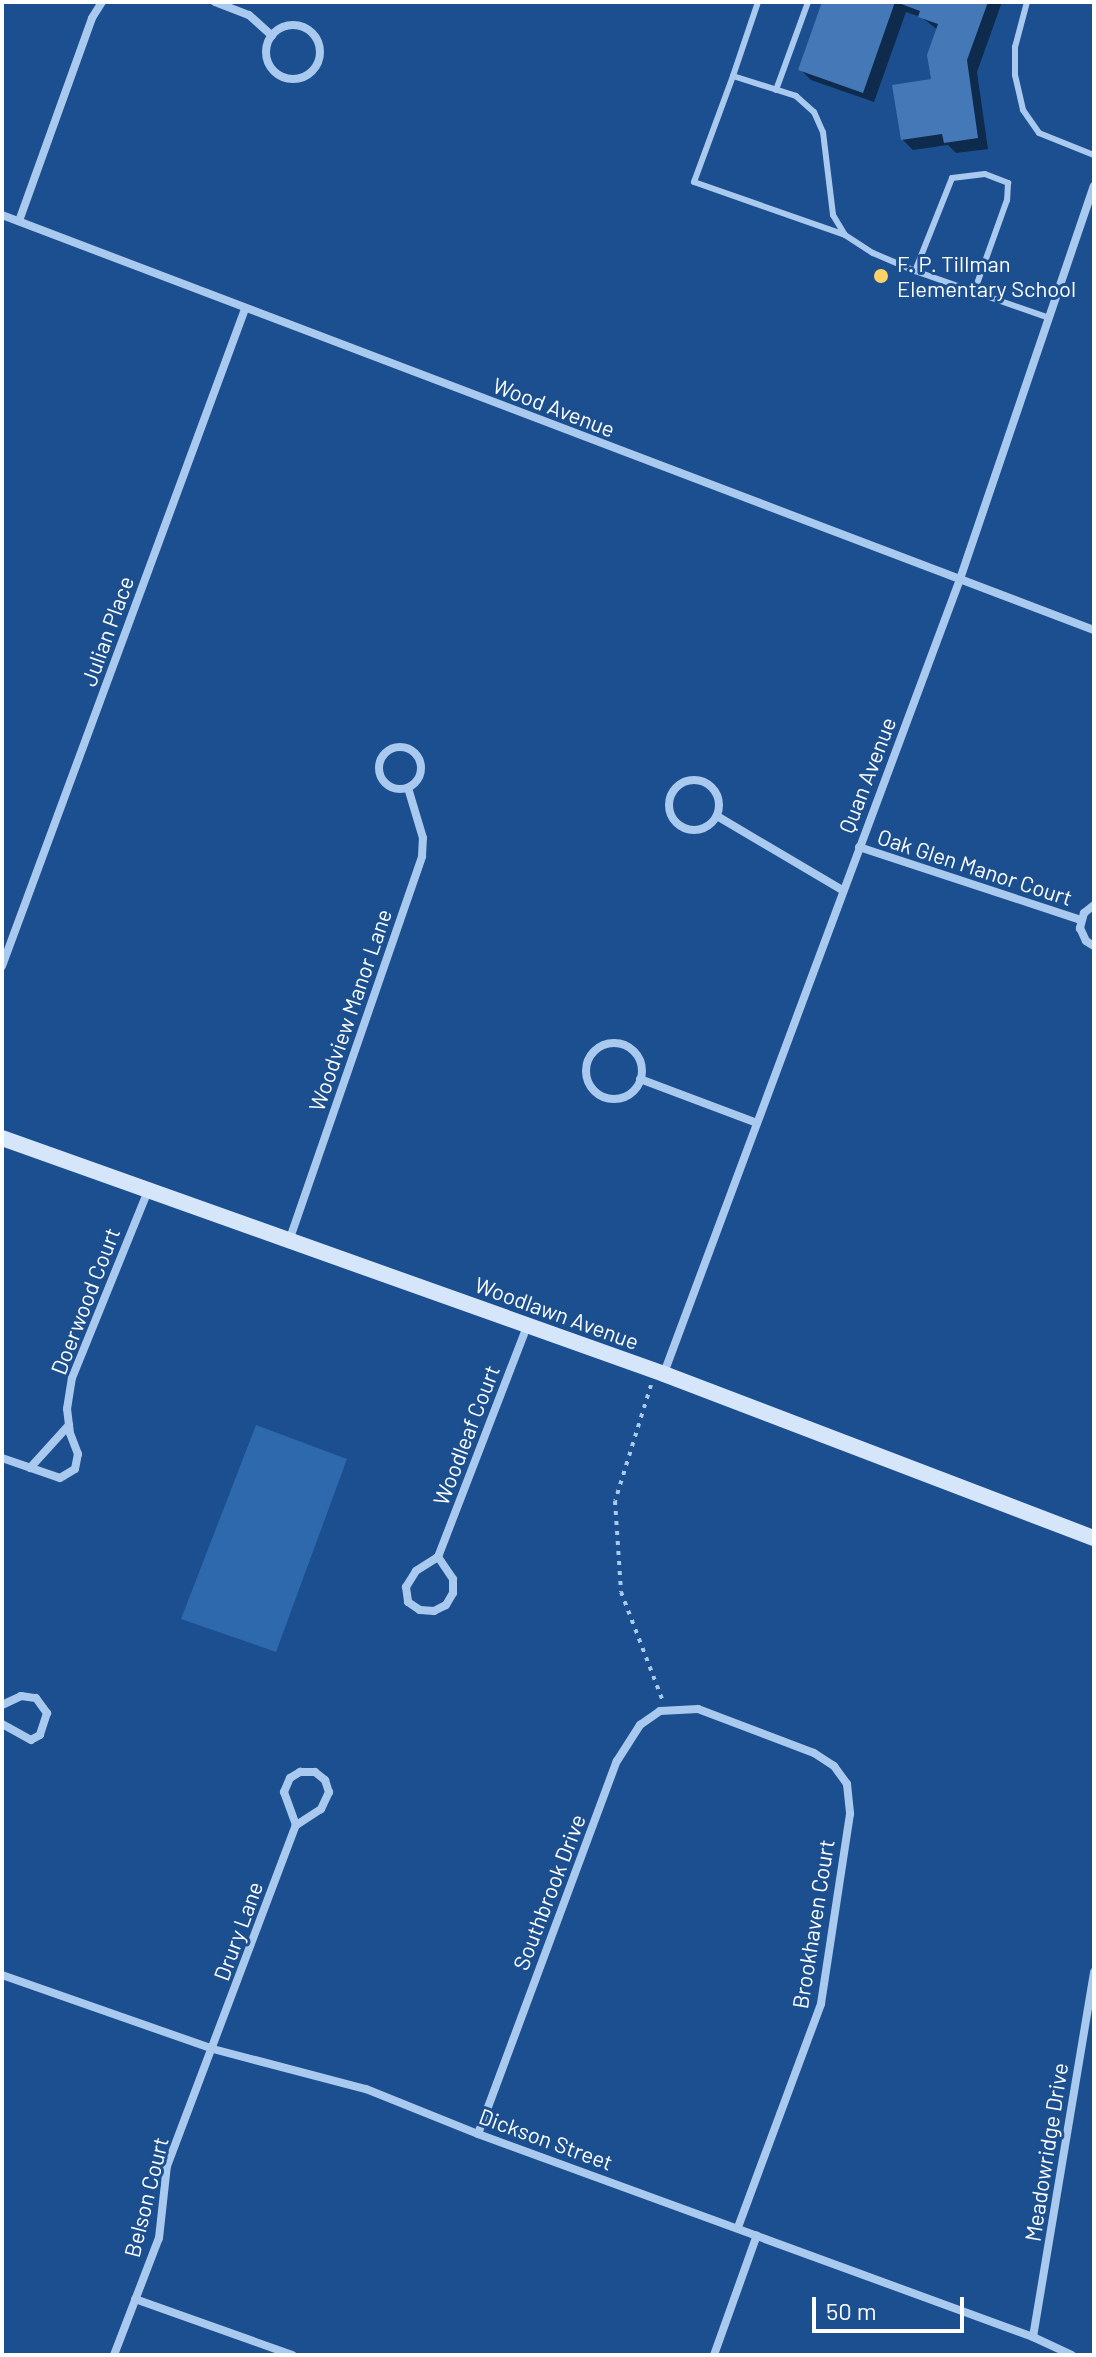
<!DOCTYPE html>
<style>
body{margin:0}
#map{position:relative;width:1096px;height:2357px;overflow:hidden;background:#1b4f8f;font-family:Barlow,sans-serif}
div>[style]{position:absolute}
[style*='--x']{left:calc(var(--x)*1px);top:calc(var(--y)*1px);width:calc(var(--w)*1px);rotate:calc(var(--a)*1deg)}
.green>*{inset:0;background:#2e69ad}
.shadow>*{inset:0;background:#0007}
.building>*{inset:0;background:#4478b7}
.path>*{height:4px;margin-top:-2px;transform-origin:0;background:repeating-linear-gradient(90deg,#a9c9ee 0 4px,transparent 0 10px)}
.lane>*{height:6px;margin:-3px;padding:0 3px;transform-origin:3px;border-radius:3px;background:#a9c9ee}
.street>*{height:8px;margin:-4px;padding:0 4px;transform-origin:4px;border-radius:4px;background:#a9c9ee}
.street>.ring{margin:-4px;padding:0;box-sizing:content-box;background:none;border:8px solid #a9c9ee;border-radius:50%}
.secondary>*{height:16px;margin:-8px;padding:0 8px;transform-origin:8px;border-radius:8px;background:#d6e6fa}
.dots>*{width:22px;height:22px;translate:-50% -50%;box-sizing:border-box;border:4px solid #1b4f8f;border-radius:50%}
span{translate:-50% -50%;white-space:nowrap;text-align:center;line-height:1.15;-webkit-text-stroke:6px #1b4f8f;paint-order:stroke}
.poi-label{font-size:22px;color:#fff}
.left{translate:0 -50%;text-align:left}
.street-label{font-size:22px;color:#fff}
.frame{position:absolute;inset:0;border:4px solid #fff;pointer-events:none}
.scale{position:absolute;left:812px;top:2297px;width:152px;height:36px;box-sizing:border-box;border:4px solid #fff;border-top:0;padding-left:10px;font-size:24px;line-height:28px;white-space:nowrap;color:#fff;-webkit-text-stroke:6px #1b4f8f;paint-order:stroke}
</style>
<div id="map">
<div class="green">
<i style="clip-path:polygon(256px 1425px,347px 1459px,276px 1652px,181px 1619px)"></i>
</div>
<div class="shadow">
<i style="clip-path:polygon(824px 2px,1002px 2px,977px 72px,988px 149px,956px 153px,948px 145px,913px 150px,903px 140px,933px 80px,938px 30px,921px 17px,906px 12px,874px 102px,811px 80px,800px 69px)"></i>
</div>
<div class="building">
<i style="clip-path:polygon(822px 2px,895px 2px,863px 93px,798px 70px)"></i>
<i style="clip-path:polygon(896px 2px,988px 2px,967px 60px,978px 138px,944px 143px,942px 134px,901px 140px,892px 85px,931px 79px,927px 55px,938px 24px,918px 17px,920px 11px)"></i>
</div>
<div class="path">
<i style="--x:651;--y:1385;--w:121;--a:107.2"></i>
<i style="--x:615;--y:1501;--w:91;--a:86.2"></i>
<i style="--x:621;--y:1592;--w:115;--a:69"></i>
</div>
<div class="lane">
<i style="--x:758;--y:2;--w:78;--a:108.7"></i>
<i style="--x:733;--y:76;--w:66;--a:17.6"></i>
<i style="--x:796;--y:96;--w:24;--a:42"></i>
<i style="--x:814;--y:112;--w:22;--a:66"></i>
<i style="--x:823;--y:132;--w:84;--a:83.1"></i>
<i style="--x:833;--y:215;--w:23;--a:59"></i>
<i style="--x:845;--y:235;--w:33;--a:33"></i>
<i style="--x:873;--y:253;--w:46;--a:23.2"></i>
<i style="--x:915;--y:271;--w:142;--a:19.3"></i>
<i style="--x:1027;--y:2;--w:47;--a:104.9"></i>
<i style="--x:1015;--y:47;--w:28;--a:90"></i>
<i style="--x:1015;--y:75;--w:36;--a:77"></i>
<i style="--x:1023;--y:110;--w:28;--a:55"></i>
<i style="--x:1039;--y:133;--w:59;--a:21.8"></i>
<i style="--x:733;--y:76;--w:113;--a:110.2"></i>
<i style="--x:694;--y:182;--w:160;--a:19.3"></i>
<i style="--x:776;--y:90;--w:94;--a:-70"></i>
<i style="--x:915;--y:271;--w:100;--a:-68.3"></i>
<i style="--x:952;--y:178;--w:33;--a:-7"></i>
<i style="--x:985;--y:174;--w:25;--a:21"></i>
<i style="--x:1008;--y:183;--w:17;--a:93"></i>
<i style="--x:1007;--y:200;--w:98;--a:109.7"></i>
</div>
<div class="street">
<i style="--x:215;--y:2;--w:36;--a:21"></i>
<i style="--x:249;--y:15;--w:31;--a:42"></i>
<i class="ring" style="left:266px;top:25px;width:46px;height:46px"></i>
<i style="--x:2;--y:215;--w:1168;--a:20.81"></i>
<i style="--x:19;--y:221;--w:216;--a:-70.2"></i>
<i style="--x:92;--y:18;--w:19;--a:-58"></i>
<i class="ring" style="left:379px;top:747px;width:34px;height:34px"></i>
<i class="ring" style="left:669px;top:780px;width:42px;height:42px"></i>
<i style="--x:717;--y:816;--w:145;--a:30.6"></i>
<i style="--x:859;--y:847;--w:234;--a:18.2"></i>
<i style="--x:1094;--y:905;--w:13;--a:141"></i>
<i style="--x:1084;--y:913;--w:16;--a:105"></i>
<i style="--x:1080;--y:928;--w:14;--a:65"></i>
<i style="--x:1086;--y:941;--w:9;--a:32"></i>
<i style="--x:2;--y:966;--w:700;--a:-69.7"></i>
<i class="ring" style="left:586px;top:1043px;width:48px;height:48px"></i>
<i style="--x:640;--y:1079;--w:125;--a:20.6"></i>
<i style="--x:289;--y:1241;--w:407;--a:-70.9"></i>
<i style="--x:422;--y:856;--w:18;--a:-87"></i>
<i style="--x:423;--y:838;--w:52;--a:-106.7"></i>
<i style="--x:664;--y:1373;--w:847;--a:-69.55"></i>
<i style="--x:960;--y:579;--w:415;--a:-71.2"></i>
<i style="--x:2;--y:1458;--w:61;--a:19"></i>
<i style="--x:60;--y:1478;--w:17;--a:-31"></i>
<i style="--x:75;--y:1469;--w:15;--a:-79"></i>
<i style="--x:78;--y:1454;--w:22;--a:-111"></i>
<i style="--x:70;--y:1433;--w:24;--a:-97"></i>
<i style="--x:67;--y:1409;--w:31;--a:-81"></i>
<i style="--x:72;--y:1378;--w:202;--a:-67.9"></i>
<i style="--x:30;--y:1468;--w:58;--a:-47.8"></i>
<i style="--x:438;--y:1557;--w:26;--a:148"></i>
<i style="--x:416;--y:1571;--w:19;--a:122"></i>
<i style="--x:406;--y:1587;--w:15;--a:82"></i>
<i style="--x:408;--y:1602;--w:14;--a:34"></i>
<i style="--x:420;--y:1610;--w:14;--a:4"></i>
<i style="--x:434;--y:1611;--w:13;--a:-27"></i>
<i style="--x:446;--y:1605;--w:14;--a:-60"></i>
<i style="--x:453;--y:1593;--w:14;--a:-90"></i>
<i style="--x:453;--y:1579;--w:27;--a:-124"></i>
<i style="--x:438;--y:1557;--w:248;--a:-68.9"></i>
<i style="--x:2;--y:1705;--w:21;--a:-25"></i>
<i style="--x:21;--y:1696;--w:15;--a:8"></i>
<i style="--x:36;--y:1698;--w:19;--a:54"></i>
<i style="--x:47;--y:1713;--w:23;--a:108"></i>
<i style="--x:40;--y:1735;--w:10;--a:151"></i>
<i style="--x:31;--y:1740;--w:33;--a:-151"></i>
<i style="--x:2;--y:1975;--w:224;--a:19.3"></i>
<i style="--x:213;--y:2049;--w:158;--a:14.7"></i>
<i style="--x:366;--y:2089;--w:121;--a:21.9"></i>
<i style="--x:478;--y:2134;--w:591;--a:20.09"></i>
<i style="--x:1033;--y:2337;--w:43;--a:24.8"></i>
<i style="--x:478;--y:2134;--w:398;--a:-69.6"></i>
<i style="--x:617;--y:1761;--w:43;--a:-57.4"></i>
<i style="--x:640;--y:1725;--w:24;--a:-35"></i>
<i style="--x:660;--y:1711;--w:38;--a:-3"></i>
<i style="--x:698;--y:1709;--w:124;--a:20.8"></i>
<i style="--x:814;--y:1753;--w:24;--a:33"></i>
<i style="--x:834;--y:1766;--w:22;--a:54"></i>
<i style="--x:847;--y:1784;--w:30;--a:84"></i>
<i style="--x:850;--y:1814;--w:192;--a:98.7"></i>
<i style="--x:821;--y:2004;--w:238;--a:110.4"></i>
<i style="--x:135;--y:2299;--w:167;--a:19.6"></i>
<i style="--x:1033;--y:2337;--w:370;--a:-80.5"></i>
<i style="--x:114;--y:2355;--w:125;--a:-69"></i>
<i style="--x:159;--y:2238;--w:72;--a:-83.7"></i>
<i style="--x:167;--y:2166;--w:365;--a:-69.3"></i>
<i style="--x:296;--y:1825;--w:35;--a:-110"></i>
<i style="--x:284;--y:1792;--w:15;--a:-67"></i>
<i style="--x:290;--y:1778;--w:12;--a:-31"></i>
<i style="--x:300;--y:1772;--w:15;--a:0"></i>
<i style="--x:315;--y:1772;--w:13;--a:39"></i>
<i style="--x:325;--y:1780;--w:13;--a:72"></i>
<i style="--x:329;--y:1792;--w:19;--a:115"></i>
<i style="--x:321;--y:1809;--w:30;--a:147"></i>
<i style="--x:714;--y:2355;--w:127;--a:-70.3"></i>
</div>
<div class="secondary">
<i style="--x:2;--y:1138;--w:703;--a:19.62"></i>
<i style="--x:664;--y:1374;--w:460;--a:20.9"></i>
</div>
<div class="dots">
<i style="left:881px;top:276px;background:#ffd166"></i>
</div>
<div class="poi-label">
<span class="left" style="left:897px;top:276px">F. P. Tillman<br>Elementary School</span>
</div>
<div class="street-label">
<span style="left:554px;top:407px;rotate:21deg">Wood Avenue</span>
<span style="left:107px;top:631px;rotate:-70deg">Julian Place</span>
<span style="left:867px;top:775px;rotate:-69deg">Quan Avenue</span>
<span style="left:975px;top:867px;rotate:18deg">Oak Glen Manor Court</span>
<span style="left:350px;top:1010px;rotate:-71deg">Woodview Manor Lane</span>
<span style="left:85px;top:1301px;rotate:-69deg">Doerwood Court</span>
<span style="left:557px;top:1313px;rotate:20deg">Woodlawn Avenue</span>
<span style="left:466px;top:1435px;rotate:-69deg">Woodleaf Court</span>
<span style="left:549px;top:1892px;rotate:-69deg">Southbrook Drive</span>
<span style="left:813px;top:1924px;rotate:-81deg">Brookhaven Court</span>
<span style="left:238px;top:1931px;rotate:-70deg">Drury Lane</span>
<span style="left:546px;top:2139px;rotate:20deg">Dickson Street</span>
<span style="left:1046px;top:2152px;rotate:-81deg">Meadowridge Drive</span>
<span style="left:146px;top:2197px;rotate:-76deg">Belson Court</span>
</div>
<div class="frame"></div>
<div class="scale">50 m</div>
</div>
